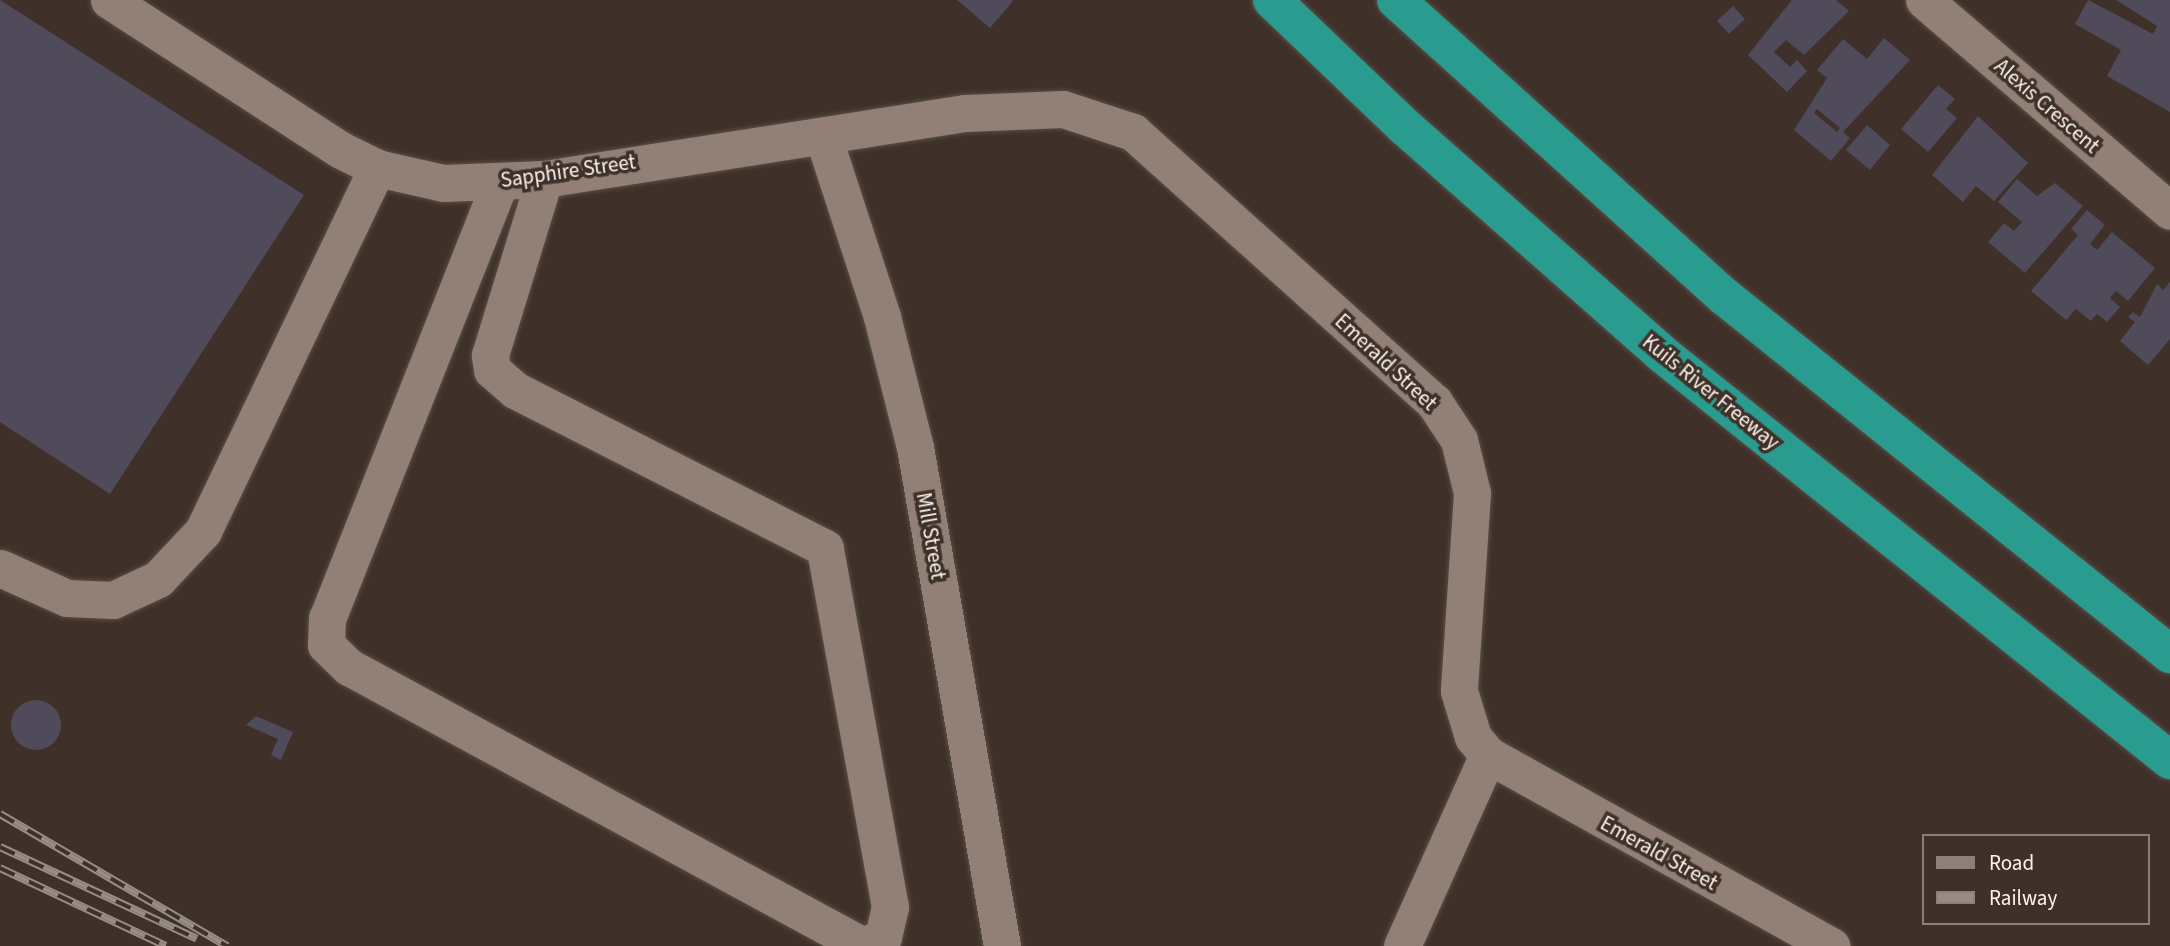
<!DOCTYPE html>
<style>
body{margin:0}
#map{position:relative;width:2170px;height:946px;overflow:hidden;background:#3f3129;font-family:"Source Sans 3",sans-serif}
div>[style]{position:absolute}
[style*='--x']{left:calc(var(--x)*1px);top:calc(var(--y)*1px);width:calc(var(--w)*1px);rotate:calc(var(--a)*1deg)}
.building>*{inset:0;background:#4f4b5a}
.round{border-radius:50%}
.roads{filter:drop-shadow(0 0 2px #594d46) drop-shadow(0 0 2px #594d46)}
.minor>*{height:37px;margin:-18.5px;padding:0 18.5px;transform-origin:18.5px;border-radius:18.5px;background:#928077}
.highway>*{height:38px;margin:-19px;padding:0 19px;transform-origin:19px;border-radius:19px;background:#2a9c8f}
.rail>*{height:8px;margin-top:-4px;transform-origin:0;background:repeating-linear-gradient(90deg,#3f3129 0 16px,#988d86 0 32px);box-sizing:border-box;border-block:2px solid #988d86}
span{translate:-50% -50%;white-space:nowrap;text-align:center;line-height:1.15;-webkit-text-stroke:7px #3f3129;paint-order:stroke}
.street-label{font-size:21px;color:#fcf3ee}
.legend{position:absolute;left:1922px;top:834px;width:228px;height:91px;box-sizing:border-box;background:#3f3129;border:2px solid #8b7f78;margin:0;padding:9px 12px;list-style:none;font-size:21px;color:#fcf3ee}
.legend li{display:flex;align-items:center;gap:14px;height:35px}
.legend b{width:35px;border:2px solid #8b7f78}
</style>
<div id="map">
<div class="building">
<i style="clip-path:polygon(0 0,304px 195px,110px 494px,0 422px)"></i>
<i style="clip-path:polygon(957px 0,1011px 0,1013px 1px,990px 28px)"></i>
<i style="clip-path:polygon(1792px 0,1836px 0,1849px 11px,1804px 55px,1786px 40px,1774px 52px,1790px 67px,1797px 60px,1807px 71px,1787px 92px,1748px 55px)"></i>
<i style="clip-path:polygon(2088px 0,2153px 34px,2157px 26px,2116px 0,2170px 0,2170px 112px,2107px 76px,2121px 50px,2075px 24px)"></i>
<i style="clip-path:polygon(1733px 6px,1745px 19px,1729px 34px,1717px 21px)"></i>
<i style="clip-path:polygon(evenodd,1884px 38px,1910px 60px,1843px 132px,1850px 138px,1831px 161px,1794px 130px,1827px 78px,1817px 70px,1843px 39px,1867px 59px,1884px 38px,1817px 109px,1840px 128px,1837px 132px,1814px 113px,1817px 109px)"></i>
<i style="clip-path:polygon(1938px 85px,1955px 99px,1946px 109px,1957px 118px,1928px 152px,1901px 129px)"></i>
<i style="clip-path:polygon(1978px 116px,2028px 163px,1994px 201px,1976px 186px,1963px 202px,1932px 175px)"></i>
<i style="clip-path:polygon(1867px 125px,1890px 145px,1870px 170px,1846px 150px)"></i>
<i style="clip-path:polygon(2017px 179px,2037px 196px,2055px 183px,2083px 206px,2025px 273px,1988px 242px,2004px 223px,2014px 231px,2022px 222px,1998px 202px)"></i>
<i style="clip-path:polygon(2087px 210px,2105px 225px,2090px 244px,2097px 250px,2112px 232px,2155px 268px,2128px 301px,2116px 291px,2110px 298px,2120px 307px,2107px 322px,2097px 314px,2091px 321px,2076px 309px,2066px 320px,2031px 291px,2078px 235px,2071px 229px)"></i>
<i style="clip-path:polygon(2170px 282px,2170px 339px,2148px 365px,2120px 341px,2135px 322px,2128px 317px,2133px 312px,2140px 317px,2157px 284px,2163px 290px)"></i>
<i class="round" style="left:11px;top:700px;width:50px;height:50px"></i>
<i style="clip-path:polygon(256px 716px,293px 732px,281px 760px,271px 755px,278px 739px,246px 725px)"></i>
</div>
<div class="roads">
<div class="minor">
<i style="--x:109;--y:0;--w:276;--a:32.9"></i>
<i style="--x:341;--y:150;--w:40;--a:26.6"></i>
<i style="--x:377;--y:168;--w:68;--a:12.8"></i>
<i style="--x:443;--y:183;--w:101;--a:-2.3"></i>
<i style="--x:544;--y:179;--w:426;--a:-8.9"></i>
<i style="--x:965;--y:113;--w:98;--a:-2.3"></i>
<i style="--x:1063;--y:109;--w:74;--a:18.2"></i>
<i style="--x:1133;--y:132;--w:404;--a:41.9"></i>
<i style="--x:1434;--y:402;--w:45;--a:56.7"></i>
<i style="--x:1459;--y:440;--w:55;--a:76.2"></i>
<i style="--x:1472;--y:493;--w:198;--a:93.8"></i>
<i style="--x:1459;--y:691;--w:48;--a:73.1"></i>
<i style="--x:1473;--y:737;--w:23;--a:50"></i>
<i style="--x:1488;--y:755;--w:393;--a:29.1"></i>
<i style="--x:1924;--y:0;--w:324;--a:40.6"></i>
<i style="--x:823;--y:136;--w:190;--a:71.9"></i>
<i style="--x:882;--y:317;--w:134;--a:75.8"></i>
<i style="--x:915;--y:447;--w:507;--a:80.11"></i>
<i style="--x:500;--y:182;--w:469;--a:111.6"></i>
<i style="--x:327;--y:618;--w:27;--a:92"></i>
<i style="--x:326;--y:645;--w:32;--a:44"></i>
<i style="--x:349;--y:667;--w:585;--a:28.49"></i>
<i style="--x:863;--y:946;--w:22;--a:-24"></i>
<i style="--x:883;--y:937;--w:31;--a:-77"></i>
<i style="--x:890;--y:907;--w:365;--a:-100.3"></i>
<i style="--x:825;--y:548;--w:348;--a:-153"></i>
<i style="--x:515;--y:390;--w:30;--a:-139"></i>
<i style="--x:492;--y:370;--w:15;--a:-98"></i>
<i style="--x:490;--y:355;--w:184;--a:-72.9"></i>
<i style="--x:0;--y:568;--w:73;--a:24.1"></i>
<i style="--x:67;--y:598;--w:46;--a:2.5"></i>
<i style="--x:113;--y:600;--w:50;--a:-25"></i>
<i style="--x:158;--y:579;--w:66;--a:-46.8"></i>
<i style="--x:203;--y:531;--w:403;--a:-64.4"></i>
<i style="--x:1402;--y:946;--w:209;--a:-65.8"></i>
</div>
<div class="highway">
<i style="--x:1272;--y:0;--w:184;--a:43.7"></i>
<i style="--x:1405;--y:127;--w:341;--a:41.4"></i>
<i style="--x:1661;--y:353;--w:652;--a:38.65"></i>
<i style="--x:1396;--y:0;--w:443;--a:42.1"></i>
<i style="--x:1725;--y:297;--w:571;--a:38.74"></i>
</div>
</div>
<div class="rail">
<i style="--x:0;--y:814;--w:263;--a:30.2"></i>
<i style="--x:0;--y:847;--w:217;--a:25"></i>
<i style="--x:0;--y:868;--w:183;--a:25.2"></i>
</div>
<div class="street-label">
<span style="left:2047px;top:106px;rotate:41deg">Alexis Crescent</span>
<span style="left:568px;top:171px;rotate:-8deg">Sapphire Street</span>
<span style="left:1386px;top:362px;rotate:43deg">Emerald Street</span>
<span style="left:1711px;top:392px;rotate:39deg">Kuils River Freeway</span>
<span style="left:931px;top:536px;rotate:80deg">Mill Street</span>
<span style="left:1659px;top:853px;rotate:29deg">Emerald Street</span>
</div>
<ul class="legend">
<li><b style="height:9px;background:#928077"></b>Road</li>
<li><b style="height:9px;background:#988d86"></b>Railway</li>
</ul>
</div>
